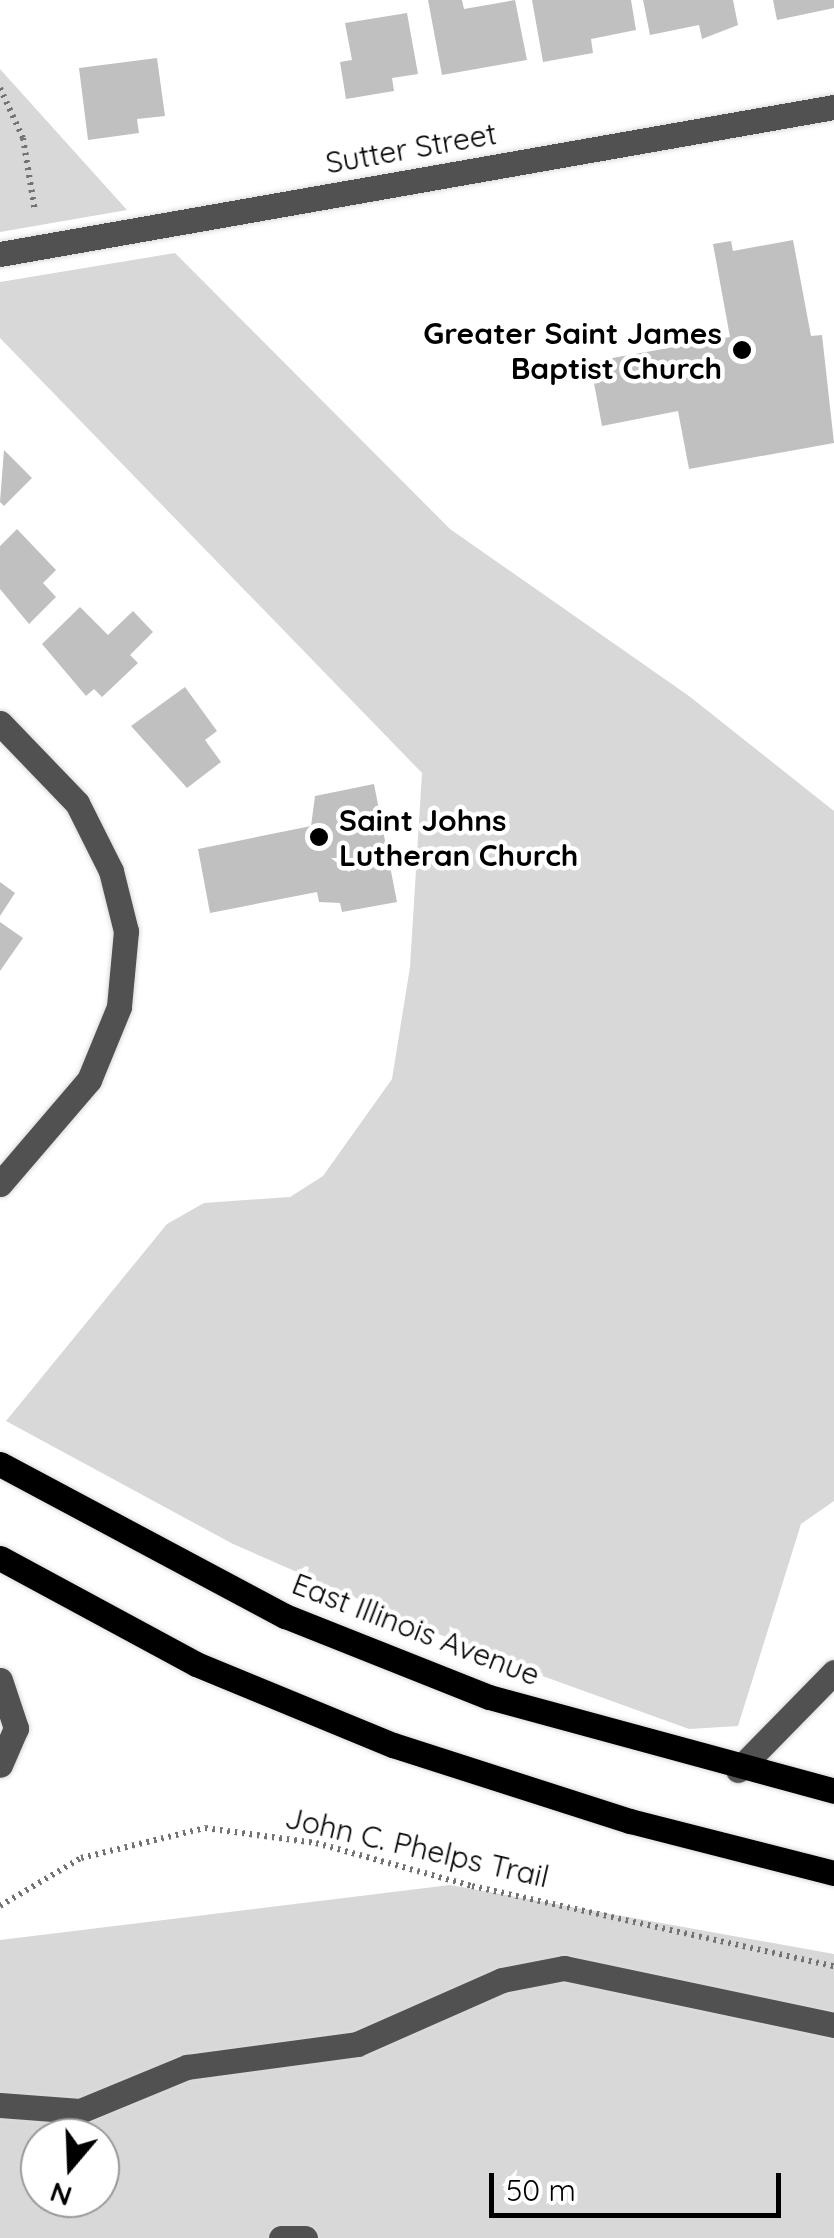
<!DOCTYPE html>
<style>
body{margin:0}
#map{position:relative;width:834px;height:2238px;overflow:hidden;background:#fff;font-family:Quicksand,sans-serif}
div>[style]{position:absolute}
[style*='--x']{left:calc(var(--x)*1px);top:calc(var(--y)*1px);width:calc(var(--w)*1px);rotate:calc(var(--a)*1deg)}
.green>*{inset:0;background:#d8d8d8}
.building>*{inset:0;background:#c0c0c0}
.path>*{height:6px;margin-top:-3px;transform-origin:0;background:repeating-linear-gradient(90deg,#737373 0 2.5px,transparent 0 7.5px)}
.roads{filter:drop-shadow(0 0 2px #dbdbdb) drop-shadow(0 0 2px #dbdbdb)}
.minor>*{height:25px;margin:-12.5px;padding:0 12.5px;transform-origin:12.5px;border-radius:12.5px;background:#515151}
.major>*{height:25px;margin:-12.5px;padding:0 12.5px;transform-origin:12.5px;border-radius:12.5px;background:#000}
.dots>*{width:28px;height:28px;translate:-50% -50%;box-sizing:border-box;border:5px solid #fff;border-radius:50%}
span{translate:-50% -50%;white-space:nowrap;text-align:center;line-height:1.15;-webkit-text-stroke:9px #fff;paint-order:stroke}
.street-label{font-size:30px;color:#000}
.poi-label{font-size:30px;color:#000;font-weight:700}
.right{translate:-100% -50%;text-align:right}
.left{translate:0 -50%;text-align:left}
.north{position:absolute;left:20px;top:2118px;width:100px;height:100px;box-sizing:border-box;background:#fff;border:2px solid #999;border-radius:50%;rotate:199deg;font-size:28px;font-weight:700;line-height:40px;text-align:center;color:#000}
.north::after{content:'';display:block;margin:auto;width:35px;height:45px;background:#000;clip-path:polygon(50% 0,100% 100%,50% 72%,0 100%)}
.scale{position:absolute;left:489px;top:2173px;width:292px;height:45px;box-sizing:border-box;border:5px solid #000;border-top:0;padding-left:12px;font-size:30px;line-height:35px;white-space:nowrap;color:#000;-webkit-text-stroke:8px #fff;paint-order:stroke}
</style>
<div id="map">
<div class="green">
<i style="clip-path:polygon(0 69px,127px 210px,0 232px)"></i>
<i style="clip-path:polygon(175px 253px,450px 529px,689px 696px,834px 811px,834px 1501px,801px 1524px,738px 1726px,689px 1729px,498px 1660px,233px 1544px,6px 1421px,167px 1224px,204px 1203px,290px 1197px,323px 1176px,392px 1079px,410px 967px,422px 773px,0 338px,0 282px)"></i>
<i style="clip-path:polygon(evenodd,450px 1885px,834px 1954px,834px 2238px,0 2238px,0 1940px,450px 1885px,40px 2138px,100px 2138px,100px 2198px,40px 2198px,40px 2138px)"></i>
</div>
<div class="building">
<i style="clip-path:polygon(428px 0,462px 0,464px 9px,515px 0,527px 60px,442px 75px)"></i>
<i style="clip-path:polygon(532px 0,631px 0,636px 30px,591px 39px,593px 53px,543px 62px)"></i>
<i style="clip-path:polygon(643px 0,733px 0,738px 25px,702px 39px,699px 25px,650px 35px)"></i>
<i style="clip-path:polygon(773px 0,834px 0,834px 8px,777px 20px)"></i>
<i style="clip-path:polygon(407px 13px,418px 74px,392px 78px,394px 91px,346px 99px,340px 62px,352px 60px,345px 23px)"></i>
<i style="clip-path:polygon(157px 58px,165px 116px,137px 119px,139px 133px,88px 140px,79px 68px)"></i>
<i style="clip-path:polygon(793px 240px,811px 336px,822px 335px,834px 443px,689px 469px,678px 411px,602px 426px,590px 362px,730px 337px,713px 244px,731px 241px,733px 251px)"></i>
<i style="clip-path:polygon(4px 450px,32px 478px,4px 506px,0 502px)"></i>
<i style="clip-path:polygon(17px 529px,56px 570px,43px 583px,56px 597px,29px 624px,0 589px,0 546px)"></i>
<i style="clip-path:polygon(80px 607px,108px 635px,133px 611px,153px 632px,130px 655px,138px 663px,102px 697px,94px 689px,86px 696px,42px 644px)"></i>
<i style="clip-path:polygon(185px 687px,217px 731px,205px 740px,221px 762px,187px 788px,131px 726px)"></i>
<i style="clip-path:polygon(374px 784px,397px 902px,342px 912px,340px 903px,319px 902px,317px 892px,210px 913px,198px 849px,311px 826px,315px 796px)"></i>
<i style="clip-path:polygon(0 882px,15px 893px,0 916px)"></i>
<i style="clip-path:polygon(0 922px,23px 938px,0 971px)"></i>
</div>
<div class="path">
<i style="--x:0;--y:88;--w:55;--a:65.3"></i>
<i style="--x:23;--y:138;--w:74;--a:80.7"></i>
<i style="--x:0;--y:1906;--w:94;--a:-30.7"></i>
<i style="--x:81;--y:1858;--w:128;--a:-13.6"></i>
<i style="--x:205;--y:1828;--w:112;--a:7.7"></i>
<i style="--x:316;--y:1843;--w:162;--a:15.4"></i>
<i style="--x:472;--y:1886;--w:371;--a:12.5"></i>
</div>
<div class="roads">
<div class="minor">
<i style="--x:0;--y:254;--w:847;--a:-10"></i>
<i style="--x:0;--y:723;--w:111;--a:46.1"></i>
<i style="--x:77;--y:803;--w:76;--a:63.4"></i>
<i style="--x:111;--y:871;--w:62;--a:76"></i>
<i style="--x:126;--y:931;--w:76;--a:95.3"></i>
<i style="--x:119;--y:1007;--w:79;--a:112.3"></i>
<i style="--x:89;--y:1080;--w:137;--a:130.6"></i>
<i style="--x:0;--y:1680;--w:51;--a:71.6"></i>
<i style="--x:16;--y:1728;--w:40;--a:113.4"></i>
<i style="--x:738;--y:1770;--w:137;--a:-45.6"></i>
<i style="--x:0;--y:2105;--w:80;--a:4.3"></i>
<i style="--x:80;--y:2111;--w:116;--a:-22.4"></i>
<i style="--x:187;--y:2067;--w:172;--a:-7.7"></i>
<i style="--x:357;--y:2044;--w:158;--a:-23.8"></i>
<i style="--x:502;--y:1980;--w:63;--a:-11"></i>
<i style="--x:564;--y:1968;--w:276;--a:11.9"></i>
<i style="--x:281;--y:2238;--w:24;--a:0"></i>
</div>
<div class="major">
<i style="--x:0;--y:1464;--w:323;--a:28.1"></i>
<i style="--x:285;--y:1616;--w:219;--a:21.7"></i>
<i style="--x:489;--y:1697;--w:358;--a:15.2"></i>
<i style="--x:0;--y:1558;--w:223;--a:28.4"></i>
<i style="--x:196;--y:1664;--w:213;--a:22.4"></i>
<i style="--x:393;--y:1745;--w:249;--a:17.8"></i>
<i style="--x:630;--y:1821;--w:211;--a:14.3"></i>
</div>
</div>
<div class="dots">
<i style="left:742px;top:350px;background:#000"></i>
<i style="left:319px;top:837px;background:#000"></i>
</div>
<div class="street-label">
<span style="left:411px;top:148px;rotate:-10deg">Sutter Street</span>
<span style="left:416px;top:1629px;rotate:21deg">East Illinois Avenue</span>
<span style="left:417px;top:1847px;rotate:13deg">John C. Phelps Trail</span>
</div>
<div class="poi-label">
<span class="right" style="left:722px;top:350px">Greater Saint James<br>Baptist Church</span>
<span class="left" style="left:339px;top:837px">Saint Johns<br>Lutheran Church</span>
</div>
<div class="north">N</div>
<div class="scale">50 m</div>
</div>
